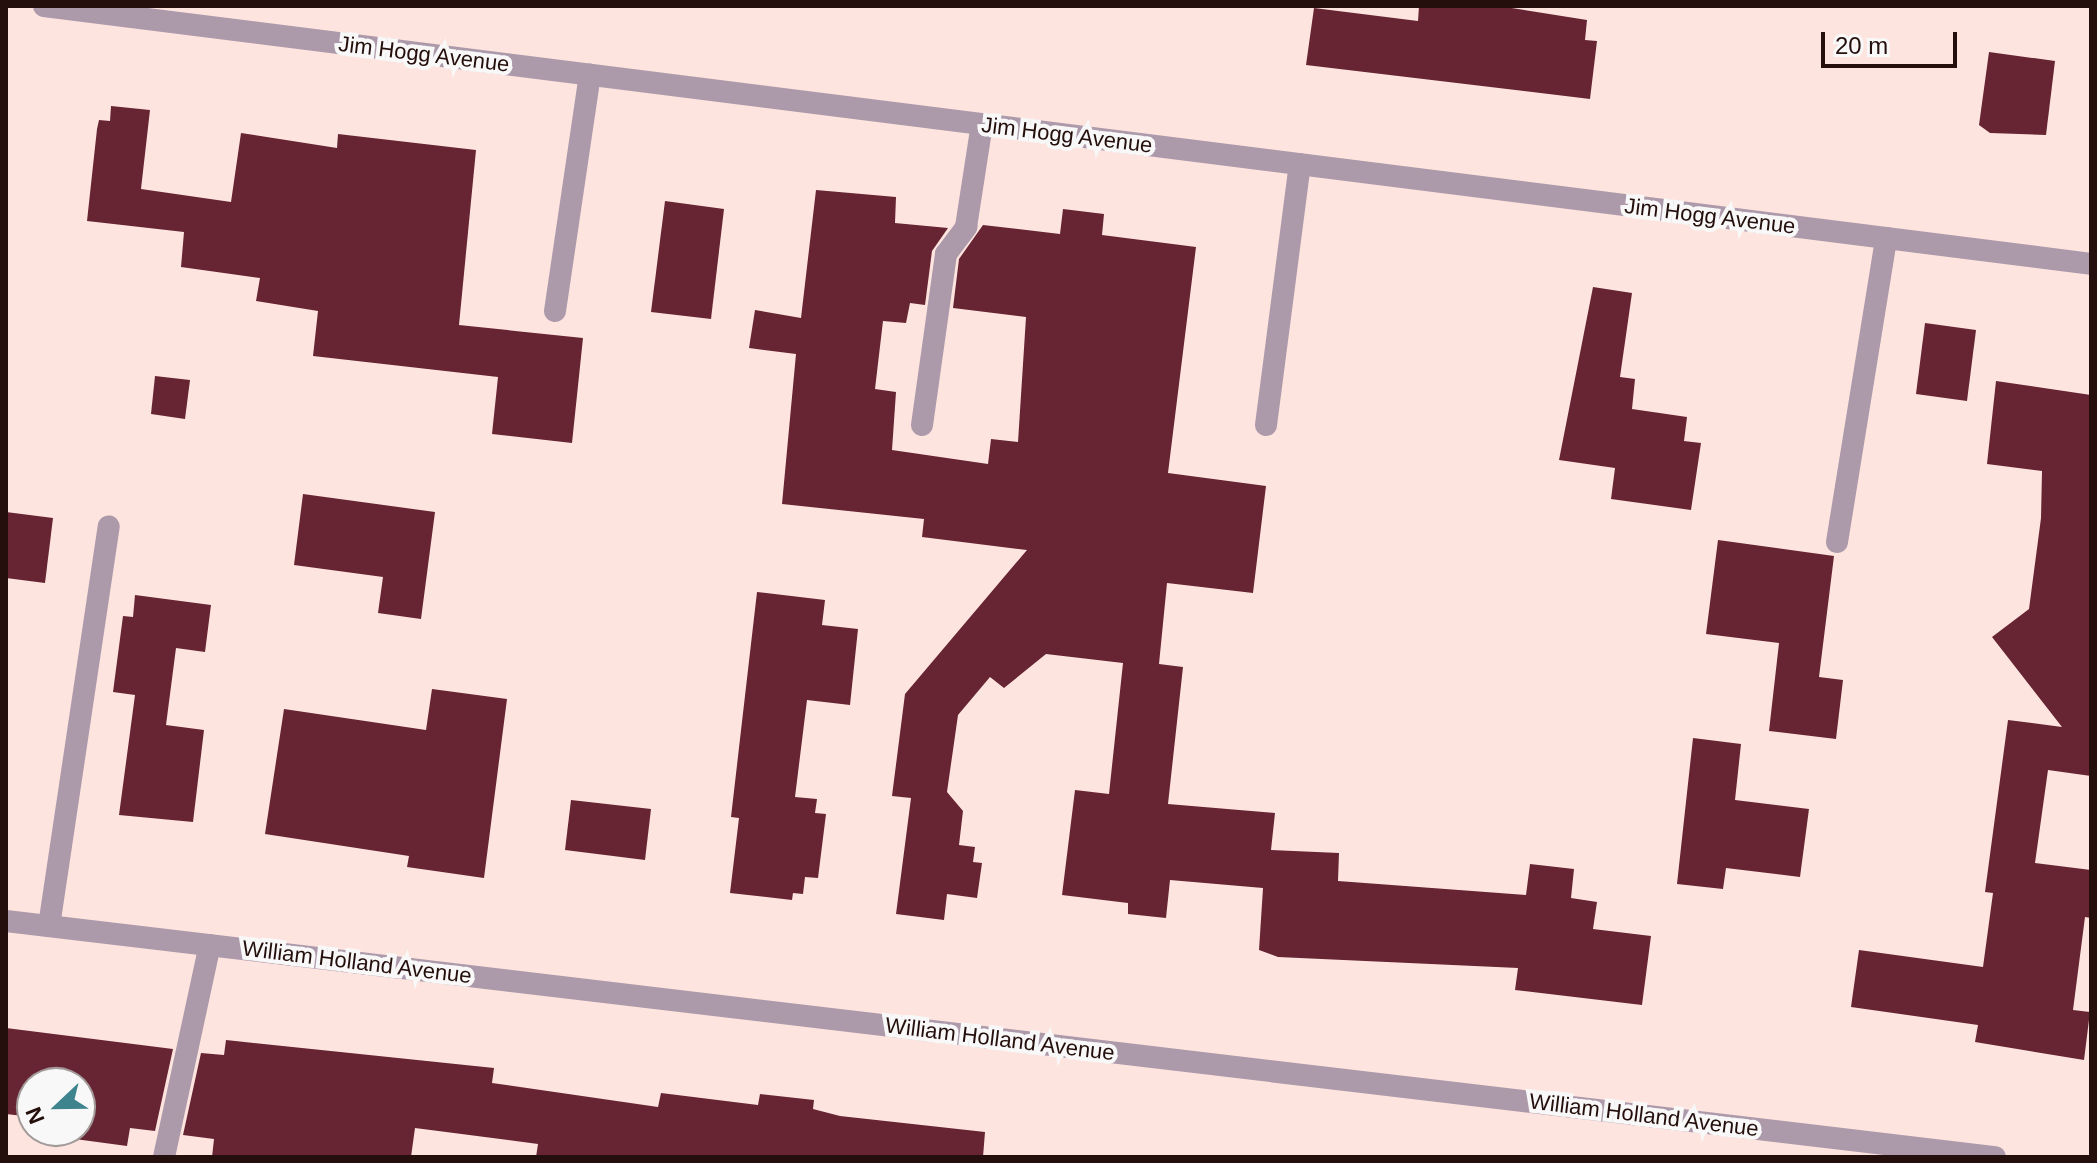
<!DOCTYPE html>
<style>
body{margin:0}
#map{position:relative;width:2097px;height:1163px;overflow:hidden;background:#fee4df;font-family:Helvetica,sans-serif}
div>[style]{position:absolute}
[style*='--x']{left:calc(var(--x)*1px);top:calc(var(--y)*1px);width:calc(var(--w)*1px);rotate:calc(var(--a)*1deg)}
.building>*{inset:0;background:#672534}
.service>*{height:22px;margin:-11px;padding:0 11px;transform-origin:11px;border-radius:11px;background:#ac99aa}
.minor>*{height:22px;margin:-11px;padding:0 11px;transform-origin:11px;border-radius:11px;background:#ac99aa}
span{translate:-50% -50%;white-space:nowrap;text-align:center;line-height:1.15;-webkit-text-stroke:8px #f8f8f8;paint-order:stroke}
.street-label{font-size:22px;color:#240f0c}
.frame{position:absolute;inset:0;border:8px solid #240f0c;pointer-events:none}
.north{position:absolute;left:16px;top:1067px;width:80px;height:80px;box-sizing:border-box;background:#f8f8f8;border:2px solid #a39b9a;border-radius:50%;rotate:248deg;font-size:22px;font-weight:700;line-height:32px;text-align:center;color:#240f0c}
.north::after{content:'';display:block;margin:auto;width:28px;height:36px;background:#3e848f;clip-path:polygon(50% 0,100% 100%,50% 72%,0 100%)}
.scale{position:absolute;left:1821px;top:32px;width:136px;height:36px;box-sizing:border-box;border:4px solid #240f0c;border-top:0;padding-left:10px;font-size:24px;line-height:28px;white-space:nowrap;color:#240f0c;-webkit-text-stroke:6px #f8f8f8;paint-order:stroke}
</style>
<div id="map">
<div class="building">
<i style="clip-path:polygon(1419px 6px,1499px 6px,1587px 20px,1585px 40px,1597px 41px,1590px 99px,1306px 65px,1314px 8px,1418px 21px)"></i>
<i style="clip-path:polygon(1989px 52px,2055px 61px,2046px 135px,1990px 133px,1979px 125px)"></i>
<i style="clip-path:polygon(111px 106px,150px 110px,141px 189px,231px 202px,241px 133px,337px 148px,338px 134px,476px 150px,459px 325px,583px 338px,572px 443px,492px 434px,498px 377px,313px 356px,318px 311px,256px 301px,260px 278px,181px 267px,184px 232px,87px 221px,97px 129px,99px 120px,110px 121px)"></i>
<i style="clip-path:polygon(816px 190px,896px 197px,895px 223px,948px 228px,932px 251px,925px 305px,910px 303px,906px 323px,883px 321px,875px 389px,896px 392px,892px 450px,988px 464px,991px 439px,1018px 442px,1026px 317px,953px 308px,959px 259px,983px 225px,1060px 234px,1063px 209px,1104px 214px,1102px 235px,1196px 247px,1168px 473px,1266px 486px,1253px 593px,1167px 583px,1159px 664px,1183px 667px,1168px 804px,1275px 813px,1271px 850px,1339px 853px,1338px 881px,1526px 895px,1530px 864px,1574px 869px,1571px 898px,1597px 902px,1593px 929px,1651px 936px,1642px 1005px,1515px 990px,1518px 968px,1278px 957px,1259px 950px,1263px 888px,1170px 880px,1166px 918px,1128px 914px,1128px 903px,1062px 895px,1075px 790px,1109px 794px,1123px 663px,1046px 654px,1004px 688px,990px 677px,958px 715px,947px 792px,963px 811px,959px 845px,975px 847px,973px 862px,982px 863px,977px 898px,947px 894px,944px 920px,896px 914px,911px 798px,892px 796px,905px 694px,1027px 550px,922px 537px,924px 519px,782px 504px,796px 354px,749px 348px,755px 310px,801px 318px)"></i>
<i style="clip-path:polygon(665px 201px,724px 209px,711px 319px,651px 312px)"></i>
<i style="clip-path:polygon(1593px 287px,1632px 293px,1620px 377px,1635px 379px,1632px 409px,1687px 417px,1684px 441px,1701px 443px,1691px 510px,1611px 499px,1615px 468px,1559px 460px)"></i>
<i style="clip-path:polygon(1925px 323px,1976px 330px,1967px 401px,1916px 394px)"></i>
<i style="clip-path:polygon(155px 376px,190px 380px,185px 419px,151px 414px)"></i>
<i style="clip-path:polygon(1996px 381px,2091px 395px,2091px 776px,2048px 770px,2035px 863px,2091px 870px,2091px 918px,2085px 917px,2073px 1010px,2090px 1012px,2084px 1060px,1975px 1042px,1978px 1025px,1851px 1007px,1859px 950px,1983px 967px,1993px 893px,1985px 892px,2008px 720px,2062px 727px,1992px 637px,2029px 609px,2041px 518px,2042px 471px,1987px 464px)"></i>
<i style="clip-path:polygon(303px 494px,435px 512px,421px 619px,378px 613px,383px 577px,294px 565px)"></i>
<i style="clip-path:polygon(6px 512px,53px 518px,45px 583px,6px 578px)"></i>
<i style="clip-path:polygon(1718px 540px,1834px 556px,1819px 677px,1843px 680px,1836px 739px,1769px 731px,1779px 643px,1706px 634px)"></i>
<i style="clip-path:polygon(757px 592px,825px 600px,822px 625px,858px 629px,850px 705px,807px 700px,795px 797px,817px 799px,815px 813px,826px 814px,818px 878px,805px 877px,803px 894px,793px 893px,792px 900px,730px 893px,739px 818px,731px 817px)"></i>
<i style="clip-path:polygon(135px 595px,211px 605px,205px 652px,176px 648px,166px 725px,204px 730px,193px 822px,119px 815px,135px 695px,113px 692px,123px 616px,133px 617px)"></i>
<i style="clip-path:polygon(432px 689px,507px 699px,484px 878px,407px 867px,409px 856px,265px 834px,284px 709px,426px 730px)"></i>
<i style="clip-path:polygon(1693px 738px,1741px 744px,1735px 800px,1809px 809px,1800px 877px,1726px 868px,1723px 889px,1677px 884px)"></i>
<i style="clip-path:polygon(571px 800px,651px 809px,645px 860px,565px 850px)"></i>
<i style="clip-path:polygon(6px 1028px,173px 1049px,155px 1131px,130px 1128px,127px 1146px,60px 1137px,80px 1131px,80px 1083px,32px 1083px,32px 1117px,6px 1114px)"></i>
<i style="clip-path:polygon(226px 1040px,494px 1068px,492px 1083px,658px 1107px,661px 1093px,758px 1105px,760px 1094px,814px 1100px,813px 1109px,840px 1116px,985px 1132px,983px 1157px,536px 1157px,538px 1144px,415px 1128px,411px 1157px,212px 1157px,214px 1139px,183px 1135px,201px 1053px,224px 1055px)"></i>
</div>
<div class="service">
<i style="--x:555;--y:311;--w:239;--a:-81.6"></i>
<i style="--x:922;--y:425;--w:173;--a:-82"></i>
<i style="--x:946;--y:254;--w:34;--a:-53"></i>
<i style="--x:966;--y:227;--w:104;--a:-81.2"></i>
<i style="--x:1266;--y:425;--w:263;--a:-82.6"></i>
<i style="--x:1837;--y:542;--w:308;--a:-80.8"></i>
<i style="--x:49;--y:926;--w:404;--a:-81.5"></i>
<i style="--x:164;--y:1157;--w:217;--a:-77.8"></i>
</div>
<div class="minor">
<i style="--x:44;--y:6;--w:2063;--a:7.18"></i>
<i style="--x:6;--y:921;--w:2003;--a:6.77"></i>
</div>
<div class="street-label">
<span style="left:424px;top:54px;rotate:7deg">Jim Hogg Avenue</span>
<span style="left:1067px;top:135px;rotate:7deg">Jim Hogg Avenue</span>
<span style="left:1710px;top:216px;rotate:7deg">Jim Hogg Avenue</span>
<span style="left:357px;top:962px;rotate:7deg">William Holland Avenue</span>
<span style="left:1000px;top:1039px;rotate:7deg">William Holland Avenue</span>
<span style="left:1644px;top:1115px;rotate:7deg">William Holland Avenue</span>
</div>
<div class="frame"></div>
<div class="north">N</div>
<div class="scale">20 m</div>
</div>
